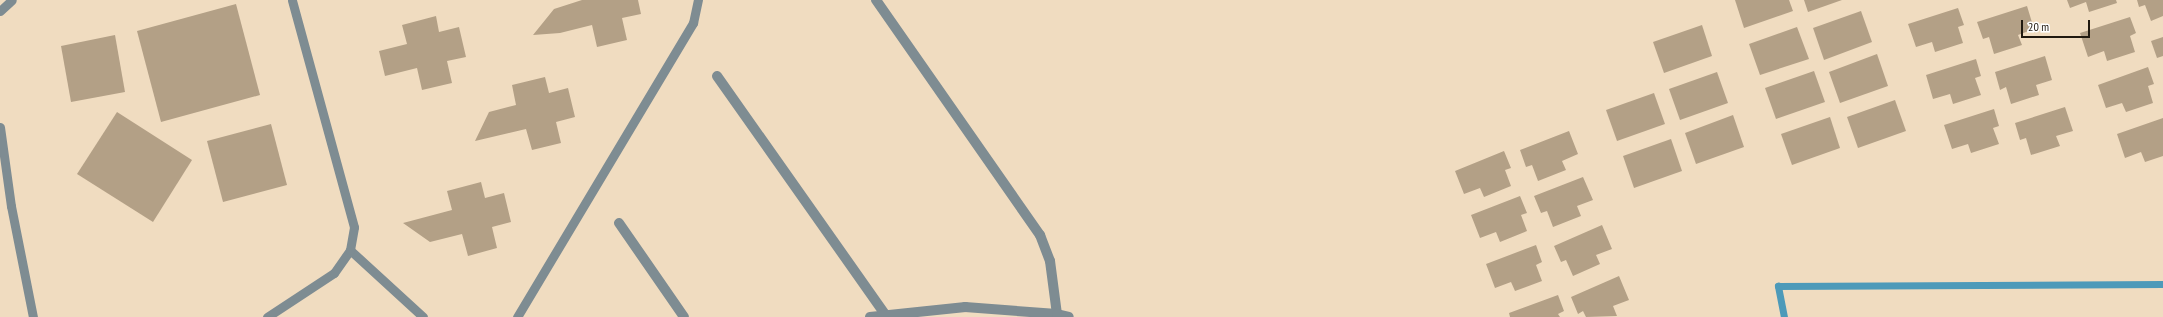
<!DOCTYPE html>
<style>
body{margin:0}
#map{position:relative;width:2163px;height:317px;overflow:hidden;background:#f0dcc0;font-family:"PT Sans Narrow",sans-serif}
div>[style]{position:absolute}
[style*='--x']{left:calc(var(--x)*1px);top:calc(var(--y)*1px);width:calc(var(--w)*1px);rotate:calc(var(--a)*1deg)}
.stream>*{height:7px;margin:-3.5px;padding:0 3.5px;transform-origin:3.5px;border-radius:3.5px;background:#4d9ab9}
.building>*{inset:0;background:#b3a086}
.lane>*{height:9px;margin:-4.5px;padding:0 4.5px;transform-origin:4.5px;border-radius:4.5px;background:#7e8c92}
.street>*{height:10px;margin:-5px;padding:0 5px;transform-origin:5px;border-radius:5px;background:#7e8c92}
span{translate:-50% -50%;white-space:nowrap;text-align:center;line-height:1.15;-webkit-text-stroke:3px #fff;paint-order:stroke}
.scale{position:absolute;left:2021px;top:20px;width:69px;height:18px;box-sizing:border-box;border:2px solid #20190f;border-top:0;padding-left:5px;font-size:12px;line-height:14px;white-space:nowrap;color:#20190f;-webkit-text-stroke:3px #fff;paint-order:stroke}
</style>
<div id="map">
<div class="stream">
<i style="--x:1784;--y:317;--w:32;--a:-101"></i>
<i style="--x:1778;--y:286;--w:385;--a:-0.3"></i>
</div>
<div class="building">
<i style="clip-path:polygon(582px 0,638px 0,641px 14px,622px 18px,627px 40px,597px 47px,592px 25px,560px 33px,533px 35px,554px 9px)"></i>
<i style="clip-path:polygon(1735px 0,1789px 0,1793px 11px,1744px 28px)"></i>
<i style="clip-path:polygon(1804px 0,1842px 0,1808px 12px)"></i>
<i style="clip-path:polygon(2067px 0,2116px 0,2117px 3px,2089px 12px,2086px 2px,2070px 8px)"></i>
<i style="clip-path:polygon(2137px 0,2163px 0,2163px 16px,2151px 21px,2145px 5px,2139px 7px)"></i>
<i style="clip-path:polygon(236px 4px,260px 95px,161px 122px,137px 31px)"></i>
<i style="clip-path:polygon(2027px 6px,2034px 29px,2018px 35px,2022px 45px,1994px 54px,1989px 37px,1983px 39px,1977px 22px)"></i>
<i style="clip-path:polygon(1958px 8px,1964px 25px,1958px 27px,1963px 43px,1935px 52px,1932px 42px,1916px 47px,1908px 24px)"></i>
<i style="clip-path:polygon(1861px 11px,1872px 42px,1824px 60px,1813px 28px)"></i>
<i style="clip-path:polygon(436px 16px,439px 32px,459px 27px,466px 57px,447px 61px,452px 83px,422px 90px,417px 68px,385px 76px,379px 51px,407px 44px,402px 25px)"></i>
<i style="clip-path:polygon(2130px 17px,2136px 33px,2130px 36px,2135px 52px,2107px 61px,2104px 51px,2088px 57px,2080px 33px)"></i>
<i style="clip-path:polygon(1702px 25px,1712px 56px,1664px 73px,1653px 42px)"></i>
<i style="clip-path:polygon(1797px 27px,1809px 59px,1760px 75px,1749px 44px)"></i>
<i style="clip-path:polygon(115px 35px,125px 92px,71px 102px,61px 46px)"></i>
<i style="clip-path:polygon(2163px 37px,2163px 56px,2157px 58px,2151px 41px)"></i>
<i style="clip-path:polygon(1877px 54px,1888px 86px,1840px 103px,1829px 72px)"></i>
<i style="clip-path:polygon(2045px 56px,2052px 80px,2036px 85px,2039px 95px,2011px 104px,2006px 87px,2000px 90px,1995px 72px)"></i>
<i style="clip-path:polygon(1976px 59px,1981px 76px,1975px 78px,1981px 95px,1953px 104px,1950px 94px,1933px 99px,1926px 75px)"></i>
<i style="clip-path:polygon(2148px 67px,2154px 84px,2148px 86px,2153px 103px,2126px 112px,2122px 103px,2106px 108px,2098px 85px)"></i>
<i style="clip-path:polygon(1814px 71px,1825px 102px,1776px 119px,1765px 88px)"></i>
<i style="clip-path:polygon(1717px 72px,1728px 103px,1680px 120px,1669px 89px)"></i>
<i style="clip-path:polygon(545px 77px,549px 93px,568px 88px,575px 117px,556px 122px,561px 143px,532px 150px,526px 129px,475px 141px,489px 112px,516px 105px,512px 85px)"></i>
<i style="clip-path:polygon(1654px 93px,1665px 124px,1617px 141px,1606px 110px)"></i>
<i style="clip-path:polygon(1895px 100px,1906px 131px,1858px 148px,1847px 117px)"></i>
<i style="clip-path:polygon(2065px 107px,2073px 131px,2056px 136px,2060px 146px,2031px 155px,2026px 138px,2020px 140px,2015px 123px)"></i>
<i style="clip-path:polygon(1994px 109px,1999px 126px,1993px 128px,1999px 144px,1971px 153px,1968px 144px,1952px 149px,1944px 125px)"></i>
<i style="clip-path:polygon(117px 112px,192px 160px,153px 222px,77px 174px)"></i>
<i style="clip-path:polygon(1733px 115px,1744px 147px,1696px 164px,1685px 133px)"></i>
<i style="clip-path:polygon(1830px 117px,1840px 148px,1792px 165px,1781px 134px)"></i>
<i style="clip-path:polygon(2163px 118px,2163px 156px,2145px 162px,2141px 152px,2125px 158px,2117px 134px)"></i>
<i style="clip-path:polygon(271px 124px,287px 185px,223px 202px,207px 141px)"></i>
<i style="clip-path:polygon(1569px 131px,1578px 154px,1562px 161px,1566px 170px,1538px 181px,1532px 165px,1526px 167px,1520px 150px)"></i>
<i style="clip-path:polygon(1671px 139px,1682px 171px,1634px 188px,1623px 156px)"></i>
<i style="clip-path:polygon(1504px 151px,1511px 168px,1505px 170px,1511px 186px,1484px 197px,1480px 188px,1464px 194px,1455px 171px)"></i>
<i style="clip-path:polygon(1583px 177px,1593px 200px,1577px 206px,1581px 216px,1553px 227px,1547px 211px,1541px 213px,1534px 196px)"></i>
<i style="clip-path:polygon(481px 182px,485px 198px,504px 193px,511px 222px,492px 227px,497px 248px,468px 256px,462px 234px,430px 242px,403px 223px,452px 210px,447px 191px)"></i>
<i style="clip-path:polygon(1520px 196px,1527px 213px,1521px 215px,1527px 231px,1500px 242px,1496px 232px,1480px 238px,1471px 215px)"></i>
<i style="clip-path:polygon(1602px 225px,1612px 249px,1596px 255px,1600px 264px,1573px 276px,1566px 260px,1561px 262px,1554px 246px)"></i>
<i style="clip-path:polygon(1536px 245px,1542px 262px,1536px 265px,1542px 281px,1515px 291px,1511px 282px,1495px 288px,1486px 264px)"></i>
<i style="clip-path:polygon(1619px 276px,1629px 300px,1613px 306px,1617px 316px,1586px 317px,1583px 311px,1578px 314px,1571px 297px)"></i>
<i style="clip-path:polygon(1558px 295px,1564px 311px,1558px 314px,1560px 317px,1510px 317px,1509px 313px)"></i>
</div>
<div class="lane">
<i style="--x:0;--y:11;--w:16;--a:-43"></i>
<i style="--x:0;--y:127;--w:80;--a:82.1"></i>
<i style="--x:11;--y:206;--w:113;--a:78.8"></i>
<i style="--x:350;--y:250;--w:99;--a:42.5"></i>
<i style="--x:267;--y:317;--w:80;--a:-33.3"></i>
<i style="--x:334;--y:273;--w:28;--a:-55"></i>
<i style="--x:350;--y:250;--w:23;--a:-80"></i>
<i style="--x:354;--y:227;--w:235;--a:-105.3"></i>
<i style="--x:517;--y:317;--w:343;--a:-59.1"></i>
<i style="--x:693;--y:23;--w:24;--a:-78"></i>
</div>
<div class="street">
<i style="--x:876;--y:0;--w:287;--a:55.1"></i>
<i style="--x:1040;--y:235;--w:28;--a:69"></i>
<i style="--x:1050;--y:261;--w:53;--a:82.5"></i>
<i style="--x:717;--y:76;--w:291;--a:54.8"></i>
<i style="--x:619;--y:223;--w:114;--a:55.3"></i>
<i style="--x:870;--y:317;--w:96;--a:-6"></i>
<i style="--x:965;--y:307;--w:92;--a:4.4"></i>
<i style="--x:1057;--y:314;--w:12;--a:14"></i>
</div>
<div class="scale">20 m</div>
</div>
